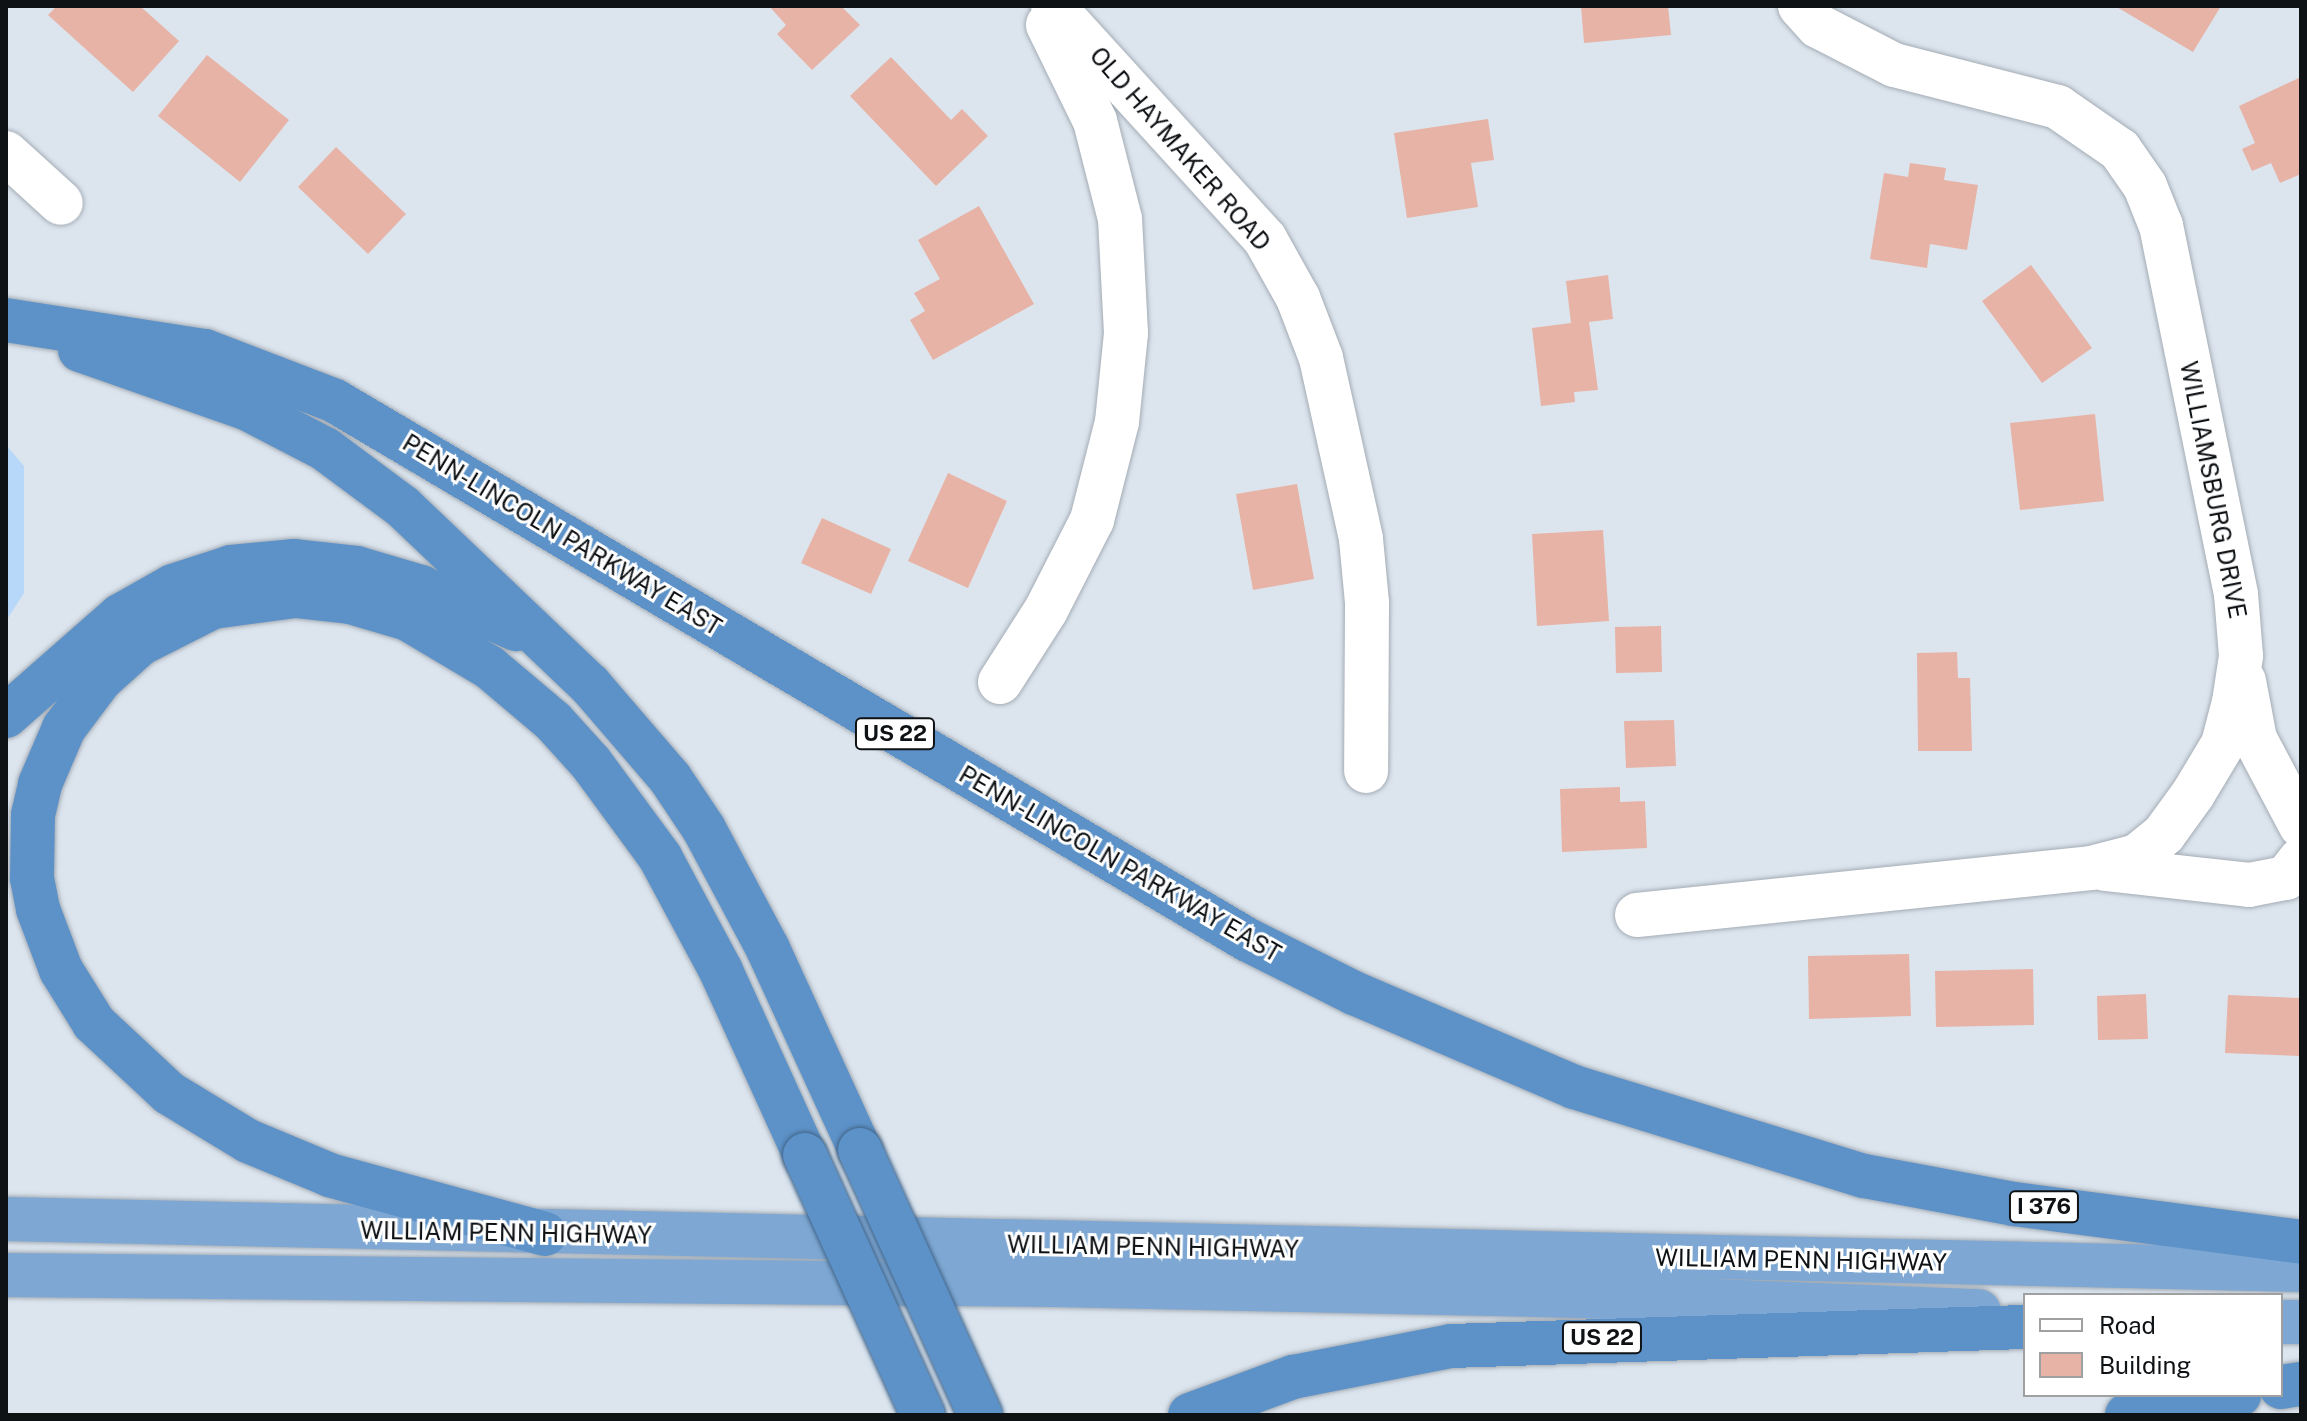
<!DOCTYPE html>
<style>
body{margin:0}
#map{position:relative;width:2307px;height:1421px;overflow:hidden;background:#dce5ee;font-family:"Public Sans",sans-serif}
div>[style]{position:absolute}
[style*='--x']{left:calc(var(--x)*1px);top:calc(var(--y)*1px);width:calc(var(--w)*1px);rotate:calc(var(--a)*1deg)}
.green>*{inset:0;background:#b8d8f9}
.building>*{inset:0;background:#e7b3a6}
.roads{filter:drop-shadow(0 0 2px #a4acb5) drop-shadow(0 0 2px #a4acb5)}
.minor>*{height:44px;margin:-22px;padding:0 22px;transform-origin:22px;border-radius:22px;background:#fff}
.trunk>*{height:44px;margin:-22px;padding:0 22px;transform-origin:22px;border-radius:22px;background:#7ea8d3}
.motorway>*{height:44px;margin:-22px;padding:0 22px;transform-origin:22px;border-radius:22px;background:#5d92c8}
.bridges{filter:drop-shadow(0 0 2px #426589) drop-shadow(0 0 2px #426589)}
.motorway-bridge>*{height:44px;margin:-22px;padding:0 22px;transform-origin:22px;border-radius:22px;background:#5d92c8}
span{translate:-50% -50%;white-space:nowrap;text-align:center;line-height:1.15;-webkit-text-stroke:6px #fff;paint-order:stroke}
.shield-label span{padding:2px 6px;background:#fff;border:2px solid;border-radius:6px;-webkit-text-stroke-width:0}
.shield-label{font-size:22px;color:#0f1215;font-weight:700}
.street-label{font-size:24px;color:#0f1215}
.frame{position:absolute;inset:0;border:8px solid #0f1215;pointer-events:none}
.legend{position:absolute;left:2023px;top:1293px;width:260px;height:104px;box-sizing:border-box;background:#fff;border:2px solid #9fa0a1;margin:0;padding:10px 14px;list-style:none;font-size:24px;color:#0f1215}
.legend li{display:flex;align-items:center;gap:16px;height:40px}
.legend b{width:40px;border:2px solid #9fa0a1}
</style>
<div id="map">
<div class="green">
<i style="clip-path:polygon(6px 445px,24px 466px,24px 593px,6px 621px)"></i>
</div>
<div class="building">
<i style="clip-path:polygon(57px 6px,140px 6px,179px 41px,133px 92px,48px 15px)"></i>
<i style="clip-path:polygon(769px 6px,841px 6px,860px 25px,812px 70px,777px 34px,786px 25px)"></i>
<i style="clip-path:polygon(1668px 6px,1671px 35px,1584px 43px,1581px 6px)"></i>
<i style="clip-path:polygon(2115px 6px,2221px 6px,2193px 52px)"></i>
<i style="clip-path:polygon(207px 55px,289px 120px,240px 182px,158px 116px)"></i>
<i style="clip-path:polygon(891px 57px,951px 120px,962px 109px,988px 136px,936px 186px,850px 96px)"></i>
<i style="clip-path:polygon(2301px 77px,2301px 174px,2280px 183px,2271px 163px,2252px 171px,2242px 149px,2255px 143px,2239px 106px)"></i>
<i style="clip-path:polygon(1488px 119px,1494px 160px,1471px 163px,1478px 207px,1407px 218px,1394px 133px)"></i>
<i style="clip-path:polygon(336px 147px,406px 214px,368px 254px,298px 187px)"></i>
<i style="clip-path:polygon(1910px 163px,1946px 168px,1944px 180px,1978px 185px,1967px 250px,1930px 244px,1927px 268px,1870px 259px,1884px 173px,1908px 177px)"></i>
<i style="clip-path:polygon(979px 206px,1034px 304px,933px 360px,910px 320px,925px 311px,914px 293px,940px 279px,918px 240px)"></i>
<i style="clip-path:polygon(2031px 265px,2092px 348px,2042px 383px,1982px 301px)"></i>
<i style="clip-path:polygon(1608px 275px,1613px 319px,1589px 322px,1598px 390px,1574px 392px,1575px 402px,1541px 406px,1532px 328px,1571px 323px,1566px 281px)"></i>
<i style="clip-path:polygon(2095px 414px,2104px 501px,2020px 510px,2010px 423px)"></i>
<i style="clip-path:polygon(948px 473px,1007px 501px,968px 588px,908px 561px)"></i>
<i style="clip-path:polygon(1297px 484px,1314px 579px,1253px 590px,1236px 494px)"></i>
<i style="clip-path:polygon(822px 518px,891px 549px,871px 594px,801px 563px)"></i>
<i style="clip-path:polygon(1603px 530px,1609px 621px,1537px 626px,1532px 534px)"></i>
<i style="clip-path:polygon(1661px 626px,1662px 672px,1616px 673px,1615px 627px)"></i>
<i style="clip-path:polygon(1957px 652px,1958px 678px,1970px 678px,1972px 751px,1918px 751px,1917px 653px)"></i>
<i style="clip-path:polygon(1674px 720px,1676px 766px,1626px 768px,1624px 721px)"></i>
<i style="clip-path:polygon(1620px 787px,1620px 802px,1645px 801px,1647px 848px,1562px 852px,1560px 789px)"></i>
<i style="clip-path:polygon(1909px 954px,1911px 1016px,1809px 1019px,1808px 956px)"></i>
<i style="clip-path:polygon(2033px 969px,2034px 1025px,1936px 1027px,1935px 971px)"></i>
<i style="clip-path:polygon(2146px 994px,2148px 1039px,2098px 1040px,2097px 996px)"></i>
<i style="clip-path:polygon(2228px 995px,2301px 998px,2301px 1056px,2225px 1053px)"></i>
</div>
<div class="roads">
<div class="minor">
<i style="--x:1053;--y:6;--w:315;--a:47.7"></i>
<i style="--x:1265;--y:239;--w:68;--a:60.8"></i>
<i style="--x:1298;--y:298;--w:64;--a:69"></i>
<i style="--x:1321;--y:358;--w:185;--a:77.5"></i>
<i style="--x:1361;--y:539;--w:64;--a:84.6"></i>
<i style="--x:1367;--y:603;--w:168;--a:90.3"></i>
<i style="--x:6;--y:153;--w:74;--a:42.3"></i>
<i style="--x:2244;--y:681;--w:59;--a:79.3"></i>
<i style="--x:2255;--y:739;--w:98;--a:62.1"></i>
<i style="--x:1000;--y:682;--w:85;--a:-57.4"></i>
<i style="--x:1046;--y:610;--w:101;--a:-62.9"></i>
<i style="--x:1092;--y:520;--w:101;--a:-75.7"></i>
<i style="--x:1117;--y:422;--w:89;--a:-84.2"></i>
<i style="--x:1126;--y:333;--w:114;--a:-93"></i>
<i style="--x:1120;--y:219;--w:101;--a:-104.3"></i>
<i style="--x:1095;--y:121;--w:107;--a:-116.1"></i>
<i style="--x:2105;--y:869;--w:145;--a:6.3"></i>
<i style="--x:2249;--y:885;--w:38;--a:-11"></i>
<i style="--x:2286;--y:878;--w:24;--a:-52"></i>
<i style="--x:1637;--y:915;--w:456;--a:-5.9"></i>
<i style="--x:2091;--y:868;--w:48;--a:-14.6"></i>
<i style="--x:2137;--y:856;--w:35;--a:-39"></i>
<i style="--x:2164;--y:834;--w:49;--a:-54.1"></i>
<i style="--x:2193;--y:794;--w:58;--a:-59"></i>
<i style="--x:2223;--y:744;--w:43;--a:-75.3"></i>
<i style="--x:2234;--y:702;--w:47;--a:-81.3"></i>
<i style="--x:2241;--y:656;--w:62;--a:-94.6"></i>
<i style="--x:2236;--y:594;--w:376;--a:-101.5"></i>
<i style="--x:2161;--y:226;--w:43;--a:-111.8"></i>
<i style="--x:2145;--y:186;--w:44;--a:-124.8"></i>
<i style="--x:2120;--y:150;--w:75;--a:-145.3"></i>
<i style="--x:2058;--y:107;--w:169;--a:-165.6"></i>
<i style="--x:1894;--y:65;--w:85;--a:-152.8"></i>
<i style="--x:1818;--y:26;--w:27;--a:-132"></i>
</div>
<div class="trunk">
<i style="--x:6;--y:1219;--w:2296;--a:1.27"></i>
<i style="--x:6;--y:1275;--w:1048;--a:0.55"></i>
<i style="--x:1054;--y:1285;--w:528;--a:1.19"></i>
<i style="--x:1582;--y:1296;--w:397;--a:2.2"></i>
<i style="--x:2281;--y:1322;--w:20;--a:0"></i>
</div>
<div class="motorway">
<i style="--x:6;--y:320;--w:201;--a:8.9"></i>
<i style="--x:205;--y:351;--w:139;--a:21"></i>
<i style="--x:335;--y:401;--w:1060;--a:30.56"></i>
<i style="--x:1248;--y:940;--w:119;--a:26.6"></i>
<i style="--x:1354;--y:993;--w:239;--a:23.1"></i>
<i style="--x:1574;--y:1087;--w:303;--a:17.1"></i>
<i style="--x:1864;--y:1176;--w:153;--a:10.6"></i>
<i style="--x:2014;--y:1204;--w:290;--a:7.5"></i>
<i style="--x:80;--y:350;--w:176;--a:19.3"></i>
<i style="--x:246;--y:408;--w:89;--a:27.4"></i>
<i style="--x:325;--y:449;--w:97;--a:36.6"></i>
<i style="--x:403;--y:507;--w:258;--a:43.6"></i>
<i style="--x:590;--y:685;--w:123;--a:49.3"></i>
<i style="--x:670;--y:778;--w:61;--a:56.3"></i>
<i style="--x:704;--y:829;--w:136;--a:61.9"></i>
<i style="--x:768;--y:949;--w:221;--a:65.4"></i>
<i style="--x:6;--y:716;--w:152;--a:-41.3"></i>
<i style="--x:120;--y:616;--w:61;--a:-29.5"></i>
<i style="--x:173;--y:586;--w:61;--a:-18.1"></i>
<i style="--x:231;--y:567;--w:64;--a:-5.4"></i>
<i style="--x:295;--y:561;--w:62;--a:6.4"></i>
<i style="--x:357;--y:568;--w:67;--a:16.5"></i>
<i style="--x:421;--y:587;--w:104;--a:23.9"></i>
<i style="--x:545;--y:1234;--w:223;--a:-164.7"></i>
<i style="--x:330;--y:1175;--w:89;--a:-157.5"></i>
<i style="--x:248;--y:1141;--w:92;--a:-148.7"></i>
<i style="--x:169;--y:1093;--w:103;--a:-137"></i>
<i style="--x:94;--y:1023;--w:62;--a:-121.9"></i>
<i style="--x:61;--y:970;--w:65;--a:-110.7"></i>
<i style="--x:38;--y:909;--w:32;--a:-101"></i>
<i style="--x:32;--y:878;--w:63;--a:-89.1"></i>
<i style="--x:33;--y:815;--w:32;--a:-77"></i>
<i style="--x:40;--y:784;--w:61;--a:-66.8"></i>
<i style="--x:64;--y:728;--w:60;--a:-53.1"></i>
<i style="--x:100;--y:680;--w:54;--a:-42"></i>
<i style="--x:140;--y:644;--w:82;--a:-26.9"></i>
<i style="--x:213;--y:607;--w:83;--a:-7.6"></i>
<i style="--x:295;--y:596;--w:55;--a:6.2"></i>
<i style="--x:350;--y:602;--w:60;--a:16.3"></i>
<i style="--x:408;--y:619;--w:94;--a:30.7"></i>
<i style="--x:489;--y:667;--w:84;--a:40.2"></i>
<i style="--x:553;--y:721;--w:57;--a:47.9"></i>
<i style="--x:591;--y:763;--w:117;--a:53.7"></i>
<i style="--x:660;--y:857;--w:129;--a:61.8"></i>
<i style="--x:721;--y:971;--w:202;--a:65.5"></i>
<i style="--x:2281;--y:1387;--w:20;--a:-9"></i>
<i style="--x:1190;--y:1415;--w:110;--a:-20.3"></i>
<i style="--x:1293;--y:1377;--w:161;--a:-11.1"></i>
<i style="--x:1451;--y:1346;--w:574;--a:-1.9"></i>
<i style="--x:2127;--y:1415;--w:114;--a:-10.1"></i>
</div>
</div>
<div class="bridges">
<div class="motorway-bridge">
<i style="--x:860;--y:1150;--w:291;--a:65.6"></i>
<i style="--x:805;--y:1155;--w:286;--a:65.6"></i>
</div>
</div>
<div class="shield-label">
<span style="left:895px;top:734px">US 22</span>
<span style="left:2044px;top:1207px">I 376</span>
<span style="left:1602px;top:1338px">US 22</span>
</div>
<div class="street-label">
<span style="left:1180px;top:149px;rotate:49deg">OLD HAYMAKER ROAD</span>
<span style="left:2213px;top:490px;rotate:79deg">WILLIAMSBURG DRIVE</span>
<span style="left:562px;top:535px;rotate:31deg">PENN-LINCOLN PARKWAY EAST</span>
<span style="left:1120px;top:864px;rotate:30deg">PENN-LINCOLN PARKWAY EAST</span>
<span style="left:506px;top:1233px;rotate:1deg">WILLIAM PENN HIGHWAY</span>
<span style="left:1153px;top:1247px;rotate:1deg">WILLIAM PENN HIGHWAY</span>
<span style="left:1801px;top:1260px;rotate:1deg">WILLIAM PENN HIGHWAY</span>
</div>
<div class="frame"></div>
<ul class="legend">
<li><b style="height:10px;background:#fff"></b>Road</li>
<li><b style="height:22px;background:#e7b3a6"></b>Building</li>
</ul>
</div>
